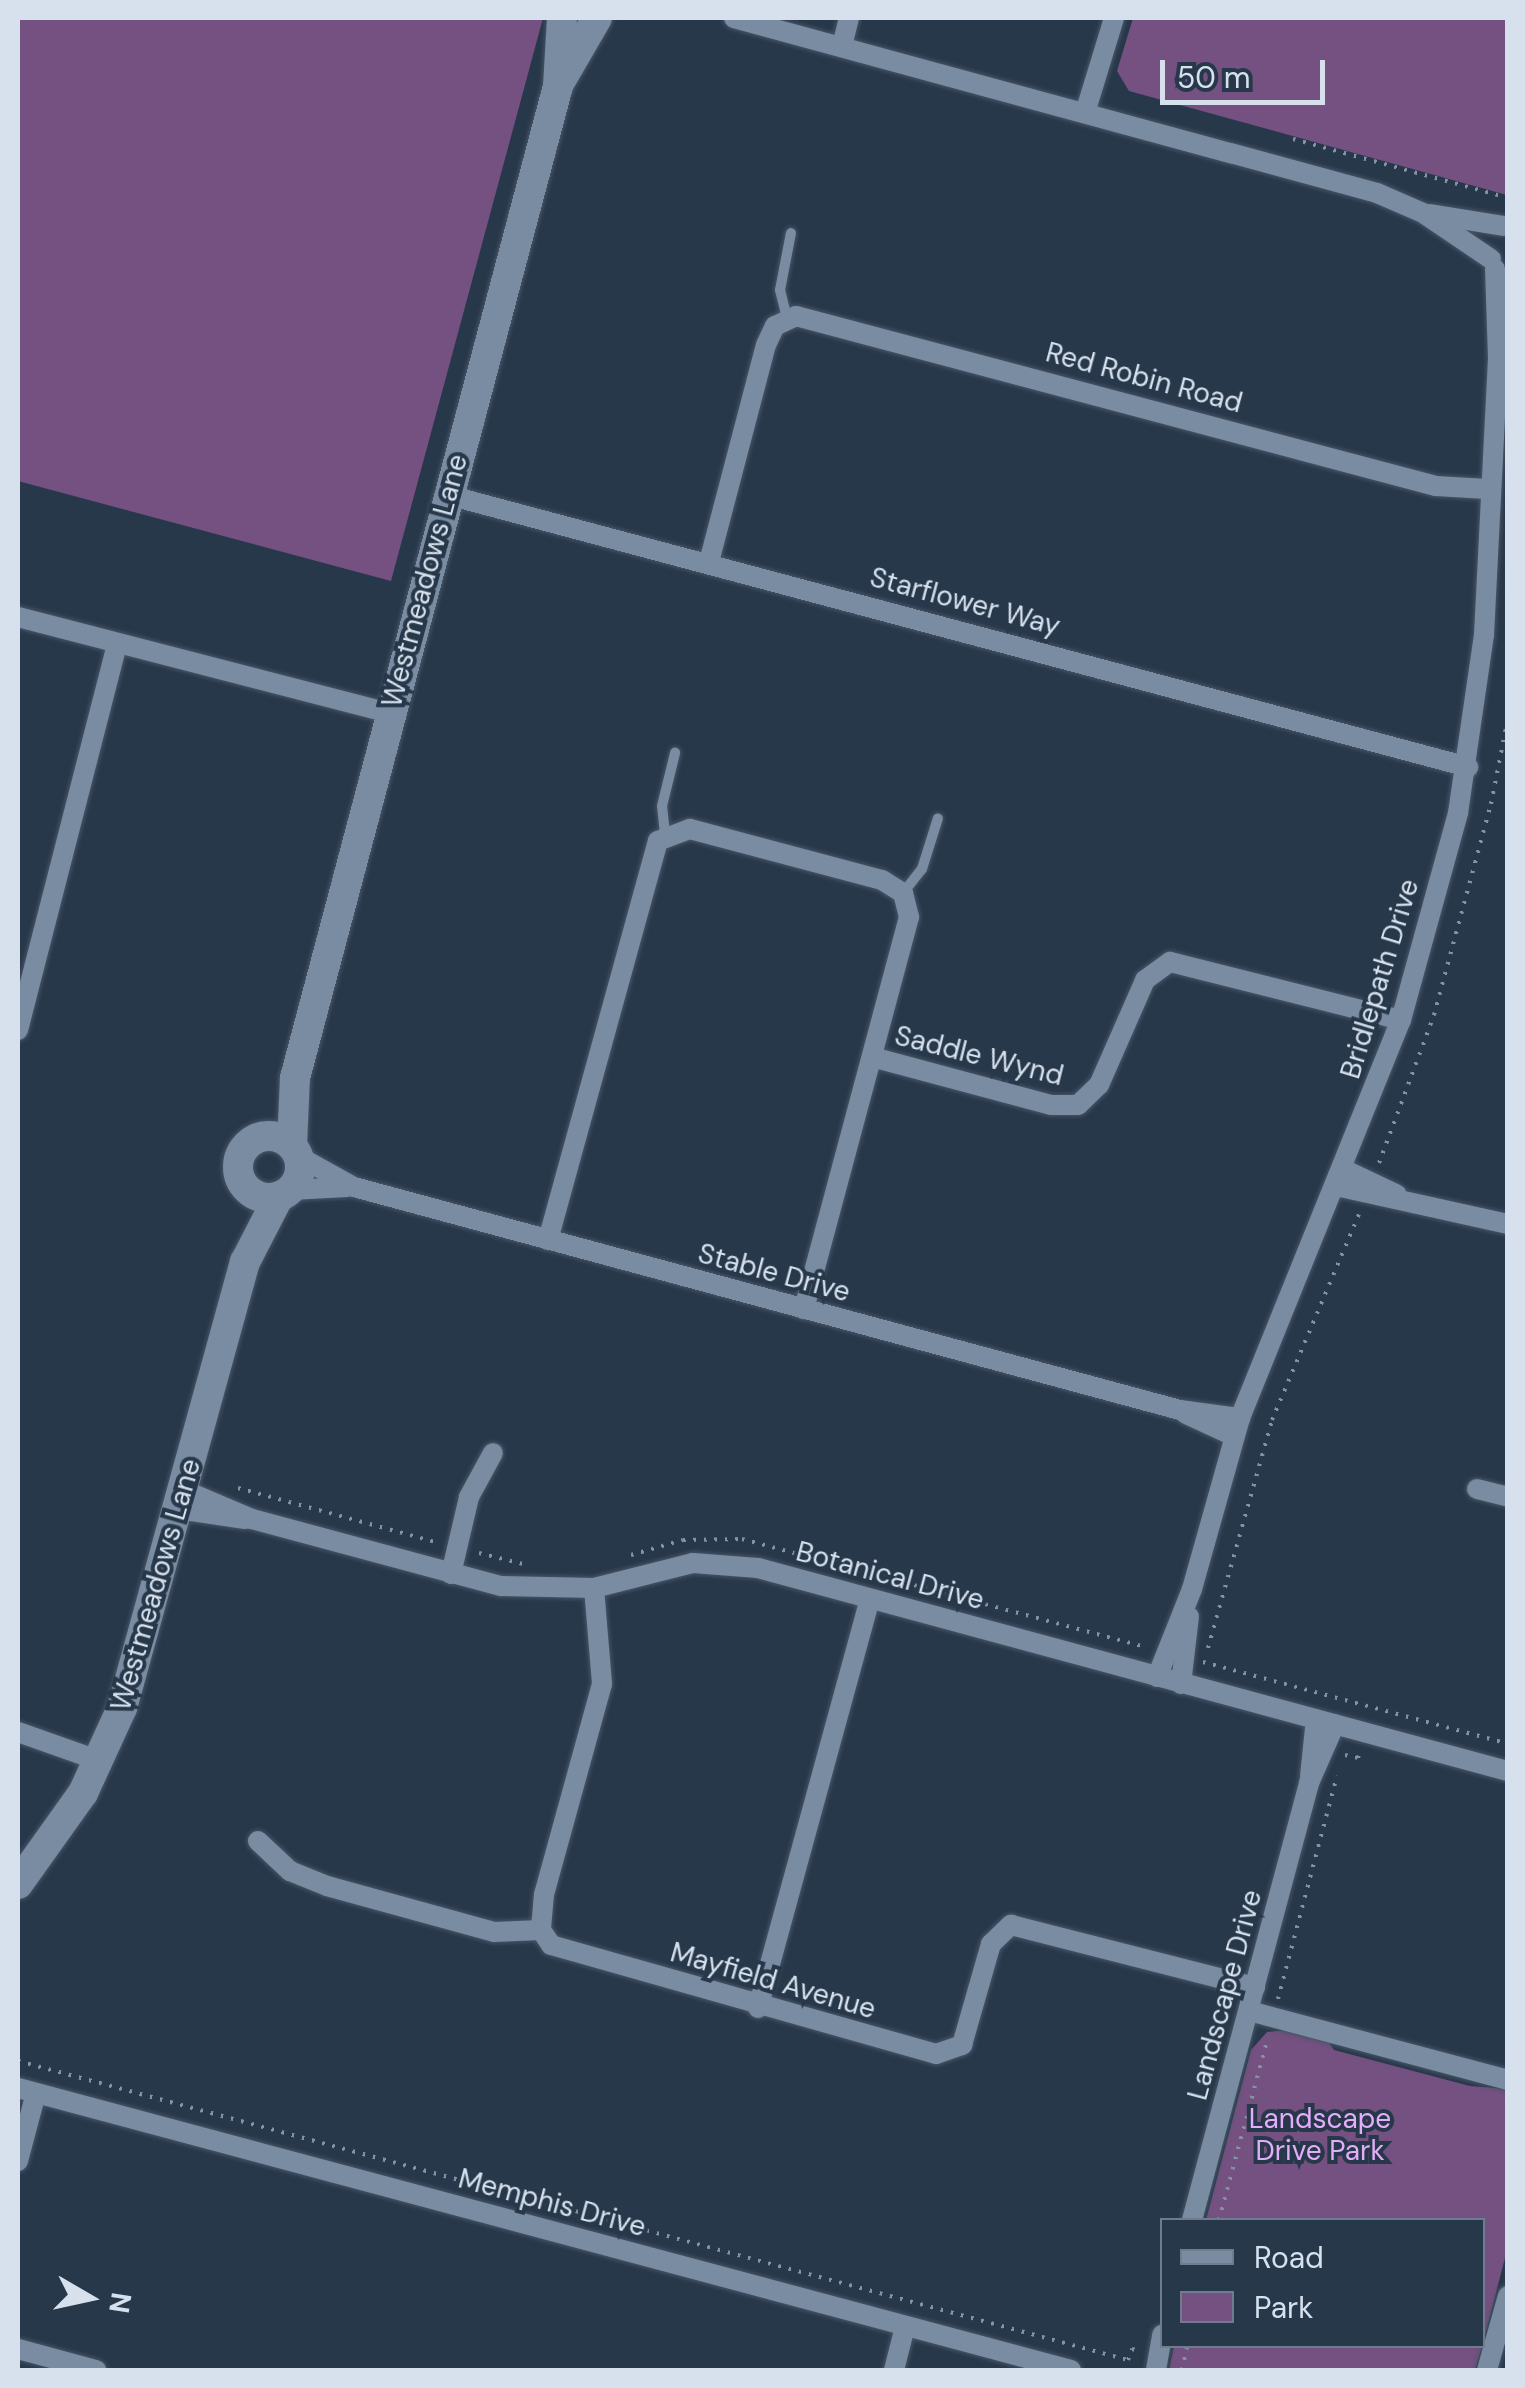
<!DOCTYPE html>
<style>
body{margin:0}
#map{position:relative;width:1525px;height:2388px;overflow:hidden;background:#28384b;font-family:"DM Sans",sans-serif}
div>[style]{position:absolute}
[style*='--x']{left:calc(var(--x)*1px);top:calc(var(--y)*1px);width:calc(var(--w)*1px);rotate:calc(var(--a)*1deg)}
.green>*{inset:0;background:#745181}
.path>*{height:4px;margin-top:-2px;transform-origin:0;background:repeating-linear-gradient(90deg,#8592a1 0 2.5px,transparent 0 10.5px)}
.roads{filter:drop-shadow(0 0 2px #475566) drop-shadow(0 0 2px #475566)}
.lane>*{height:10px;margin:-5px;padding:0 5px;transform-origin:5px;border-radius:5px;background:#798ca2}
.street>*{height:20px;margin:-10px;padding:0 10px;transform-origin:10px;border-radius:10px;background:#798ca2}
.secondary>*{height:30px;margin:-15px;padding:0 15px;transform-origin:15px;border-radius:15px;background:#798ca2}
.secondary>.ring{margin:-15px;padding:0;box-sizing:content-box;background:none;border:30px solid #798ca2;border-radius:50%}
span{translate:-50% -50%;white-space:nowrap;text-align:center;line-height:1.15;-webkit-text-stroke:8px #28384b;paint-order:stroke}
.street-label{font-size:28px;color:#d6e1ed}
.park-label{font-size:28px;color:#e4adf9}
.frame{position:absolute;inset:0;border:20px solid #d6e1ed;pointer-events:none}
.legend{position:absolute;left:1160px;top:2218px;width:325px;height:130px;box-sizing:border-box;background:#28384b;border:2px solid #6e7c8c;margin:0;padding:12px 18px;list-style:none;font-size:30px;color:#d6e1ed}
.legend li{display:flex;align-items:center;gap:20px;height:50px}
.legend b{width:50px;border:2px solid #6e7c8c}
.north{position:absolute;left:40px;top:2248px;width:100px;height:100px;-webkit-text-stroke:8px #28384b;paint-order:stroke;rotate:99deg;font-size:28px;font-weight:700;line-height:40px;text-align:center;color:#d6e1ed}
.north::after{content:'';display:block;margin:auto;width:35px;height:45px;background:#d6e1ed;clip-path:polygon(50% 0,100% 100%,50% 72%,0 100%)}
.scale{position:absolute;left:1160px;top:60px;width:165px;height:45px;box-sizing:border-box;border:5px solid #d6e1ed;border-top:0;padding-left:12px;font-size:30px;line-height:35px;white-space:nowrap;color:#d6e1ed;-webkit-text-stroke:8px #28384b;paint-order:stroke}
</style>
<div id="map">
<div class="green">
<i style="clip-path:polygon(18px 18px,543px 18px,391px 581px,18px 481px)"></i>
<i style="clip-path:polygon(1133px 18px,1507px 18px,1507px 195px,1129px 91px,1117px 71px)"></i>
<i style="clip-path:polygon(1288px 2030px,1328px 2041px,1334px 2050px,1470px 2086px,1507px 2089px,1507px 2250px,1483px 2343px,1482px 2220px,1206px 2220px,1251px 2050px,1267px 2032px)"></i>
<i style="clip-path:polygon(1174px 2346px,1482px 2346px,1475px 2370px,1169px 2370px)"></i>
</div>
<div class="path">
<i style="--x:1293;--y:139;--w:223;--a:15.3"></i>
<i style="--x:1379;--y:1163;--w:158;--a:-69.6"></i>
<i style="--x:1434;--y:1015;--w:219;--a:-74.9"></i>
<i style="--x:1491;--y:804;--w:89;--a:-78.9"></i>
<i style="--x:238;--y:1488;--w:205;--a:15.3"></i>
<i style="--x:479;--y:1553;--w:45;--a:14"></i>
<i style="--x:631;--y:1555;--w:54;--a:-16.1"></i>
<i style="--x:683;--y:1540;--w:59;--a:-1"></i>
<i style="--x:742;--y:1539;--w:418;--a:15"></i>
<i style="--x:1208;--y:1648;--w:237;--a:-74.3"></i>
<i style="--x:1272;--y:1420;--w:224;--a:-67.1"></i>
<i style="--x:1203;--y:1662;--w:316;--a:15"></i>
<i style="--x:1345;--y:1755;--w:13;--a:13"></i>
<i style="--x:1358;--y:1758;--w:7;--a:-74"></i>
<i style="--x:1278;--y:1999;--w:231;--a:-75.2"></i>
<i style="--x:18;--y:2061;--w:1150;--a:15.08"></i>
<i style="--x:1128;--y:2360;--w:12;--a:-70"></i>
<i style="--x:1132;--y:2349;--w:8;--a:14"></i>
<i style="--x:1219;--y:2220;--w:189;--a:-75"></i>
<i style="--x:1182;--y:2370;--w:25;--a:-78"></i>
</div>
<div class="roads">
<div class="lane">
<i style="--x:787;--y:318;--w:29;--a:-104"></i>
<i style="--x:780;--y:290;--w:58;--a:-79.1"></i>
<i style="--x:665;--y:834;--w:28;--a:-96"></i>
<i style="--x:662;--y:806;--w:55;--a:-76.2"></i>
<i style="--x:903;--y:893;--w:31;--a:-52"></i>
<i style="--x:922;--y:869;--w:53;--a:-72.6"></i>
</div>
<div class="street">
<i style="--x:734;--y:18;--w:666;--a:15.22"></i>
<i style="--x:1377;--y:193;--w:50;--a:23.5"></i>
<i style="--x:1423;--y:213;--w:82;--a:34.1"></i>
<i style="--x:842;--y:46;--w:29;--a:-76"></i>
<i style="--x:1085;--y:113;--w:99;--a:-73"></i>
<i style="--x:1430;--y:214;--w:74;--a:9.3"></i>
<i style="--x:448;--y:495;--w:1056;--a:14.93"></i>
<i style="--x:709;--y:562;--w:224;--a:-75.3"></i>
<i style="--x:766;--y:345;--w:21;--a:-65"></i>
<i style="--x:775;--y:326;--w:23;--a:-25"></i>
<i style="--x:796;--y:316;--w:662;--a:14.88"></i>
<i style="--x:1436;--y:486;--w:51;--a:3.4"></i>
<i style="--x:18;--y:617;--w:383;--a:14.5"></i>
<i style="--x:18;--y:1030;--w:398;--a:-75.6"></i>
<i style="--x:872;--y:1057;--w:185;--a:15"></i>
<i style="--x:1051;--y:1105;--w:27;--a:0"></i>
<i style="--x:1078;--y:1105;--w:29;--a:-44"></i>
<i style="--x:1099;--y:1085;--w:115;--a:-66.3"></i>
<i style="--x:1145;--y:980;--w:31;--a:-36"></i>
<i style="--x:1170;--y:962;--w:238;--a:14.1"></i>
<i style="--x:298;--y:1156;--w:64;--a:29"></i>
<i style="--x:354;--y:1187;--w:856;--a:15.11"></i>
<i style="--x:1180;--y:1410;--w:61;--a:7.6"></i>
<i style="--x:1343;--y:1169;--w:59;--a:25.3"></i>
<i style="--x:1336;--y:1186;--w:176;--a:12.5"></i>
<i style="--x:290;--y:1190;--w:57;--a:-3"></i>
<i style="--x:548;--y:1240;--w:414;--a:-74.6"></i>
<i style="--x:658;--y:841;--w:34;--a:-21"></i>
<i style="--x:690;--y:829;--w:199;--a:14.9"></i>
<i style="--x:882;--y:880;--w:25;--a:32"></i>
<i style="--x:903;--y:893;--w:25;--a:76"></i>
<i style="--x:909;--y:917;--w:406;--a:105"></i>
<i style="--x:1186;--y:1414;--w:53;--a:24.6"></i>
<i style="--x:1477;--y:1489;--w:32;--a:14"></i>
<i style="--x:184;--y:1490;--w:74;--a:23.1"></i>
<i style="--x:252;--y:1519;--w:258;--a:15.1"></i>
<i style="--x:501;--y:1586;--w:93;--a:1.2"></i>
<i style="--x:594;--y:1588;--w:102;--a:-14.2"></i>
<i style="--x:693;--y:1563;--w:65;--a:4.4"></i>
<i style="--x:758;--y:1568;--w:777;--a:15.15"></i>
<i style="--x:178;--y:1509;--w:68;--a:8.5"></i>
<i style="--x:451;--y:1574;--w:79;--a:-76.8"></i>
<i style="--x:469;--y:1497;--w:50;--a:-61.4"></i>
<i style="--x:594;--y:1588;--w:96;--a:85.2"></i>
<i style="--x:602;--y:1684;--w:218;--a:105.4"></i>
<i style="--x:544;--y:1894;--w:36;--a:95"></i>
<i style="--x:541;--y:1930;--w:18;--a:56"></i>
<i style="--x:551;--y:1945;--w:400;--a:15.8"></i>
<i style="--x:936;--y:2054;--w:28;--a:-19"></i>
<i style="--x:962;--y:2045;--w:105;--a:-74"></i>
<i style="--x:991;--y:1944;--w:28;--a:-44"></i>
<i style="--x:1011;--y:1925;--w:252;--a:14.3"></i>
<i style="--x:1157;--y:1677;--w:95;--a:-68.3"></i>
<i style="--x:1192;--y:1589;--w:178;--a:-74.3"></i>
<i style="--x:1240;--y:1418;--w:429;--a:-68"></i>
<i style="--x:1401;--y:1020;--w:215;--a:-74.6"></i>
<i style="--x:1458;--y:813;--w:180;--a:-81.7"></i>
<i style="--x:1484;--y:635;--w:277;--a:-87.1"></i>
<i style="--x:1498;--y:358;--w:89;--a:-91.9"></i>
<i style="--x:1181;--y:1684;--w:68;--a:-83.3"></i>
<i style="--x:18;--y:1732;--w:87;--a:19.5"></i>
<i style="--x:1310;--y:1776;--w:57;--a:-84"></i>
<i style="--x:258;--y:1841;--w:44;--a:43.2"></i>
<i style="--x:290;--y:1871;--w:40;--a:22"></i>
<i style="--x:327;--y:1886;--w:173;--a:15.4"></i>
<i style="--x:494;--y:1932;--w:47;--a:-2.4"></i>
<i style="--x:758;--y:2008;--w:424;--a:-74.7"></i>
<i style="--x:1249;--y:2011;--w:268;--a:14.9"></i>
<i style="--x:18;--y:2088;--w:1090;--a:14.99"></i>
<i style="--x:18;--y:2161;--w:70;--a:-75.2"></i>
<i style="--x:1192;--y:2220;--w:452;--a:-75"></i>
<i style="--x:1309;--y:1783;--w:64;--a:-66.2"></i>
<i style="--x:18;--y:2349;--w:81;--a:15.1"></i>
<i style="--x:894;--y:2370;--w:44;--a:-75.7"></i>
<i style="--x:1156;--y:2370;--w:36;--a:-80"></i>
<i style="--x:1487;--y:2370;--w:77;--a:-74.2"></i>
</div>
<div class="secondary">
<i style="--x:561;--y:80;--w:72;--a:-59.9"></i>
<i class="ring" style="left:238px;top:1136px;width:32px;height:32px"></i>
<i style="--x:292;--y:1146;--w:68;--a:-87.5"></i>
<i style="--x:295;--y:1078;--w:1026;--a:-75.15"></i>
<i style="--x:558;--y:86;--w:68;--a:-86.6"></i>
<i style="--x:18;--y:1884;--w:112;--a:-54.5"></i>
<i style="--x:83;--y:1793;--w:94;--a:-65.4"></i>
<i style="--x:122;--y:1708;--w:463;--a:-74.6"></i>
<i style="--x:245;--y:1262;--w:74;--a:-62.7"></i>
</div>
</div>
<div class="street-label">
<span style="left:1144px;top:378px;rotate:15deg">Red Robin Road</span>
<span style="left:425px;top:581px;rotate:-75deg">Westmeadows Lane</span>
<span style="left:965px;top:602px;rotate:15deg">Starflower Way</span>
<span style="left:1380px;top:979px;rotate:-73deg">Bridlepath Drive</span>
<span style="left:979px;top:1056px;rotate:14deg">Saddle Wynd</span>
<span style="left:774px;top:1273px;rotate:15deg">Stable Drive</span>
<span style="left:890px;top:1576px;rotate:15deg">Botanical Drive</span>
<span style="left:156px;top:1585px;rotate:-74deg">Westmeadows Lane</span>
<span style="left:773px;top:1981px;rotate:16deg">Mayfield Avenue</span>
<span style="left:1225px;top:1995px;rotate:-75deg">Landscape Drive</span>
<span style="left:552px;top:2203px;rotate:15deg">Memphis Drive</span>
</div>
<div class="park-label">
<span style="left:1320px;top:2135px">Landscape<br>Drive Park</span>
</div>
<div class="frame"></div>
<ul class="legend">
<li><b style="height:12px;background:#798ca2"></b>Road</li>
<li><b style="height:28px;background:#745181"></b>Park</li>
</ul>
<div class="north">N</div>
<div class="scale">50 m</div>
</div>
